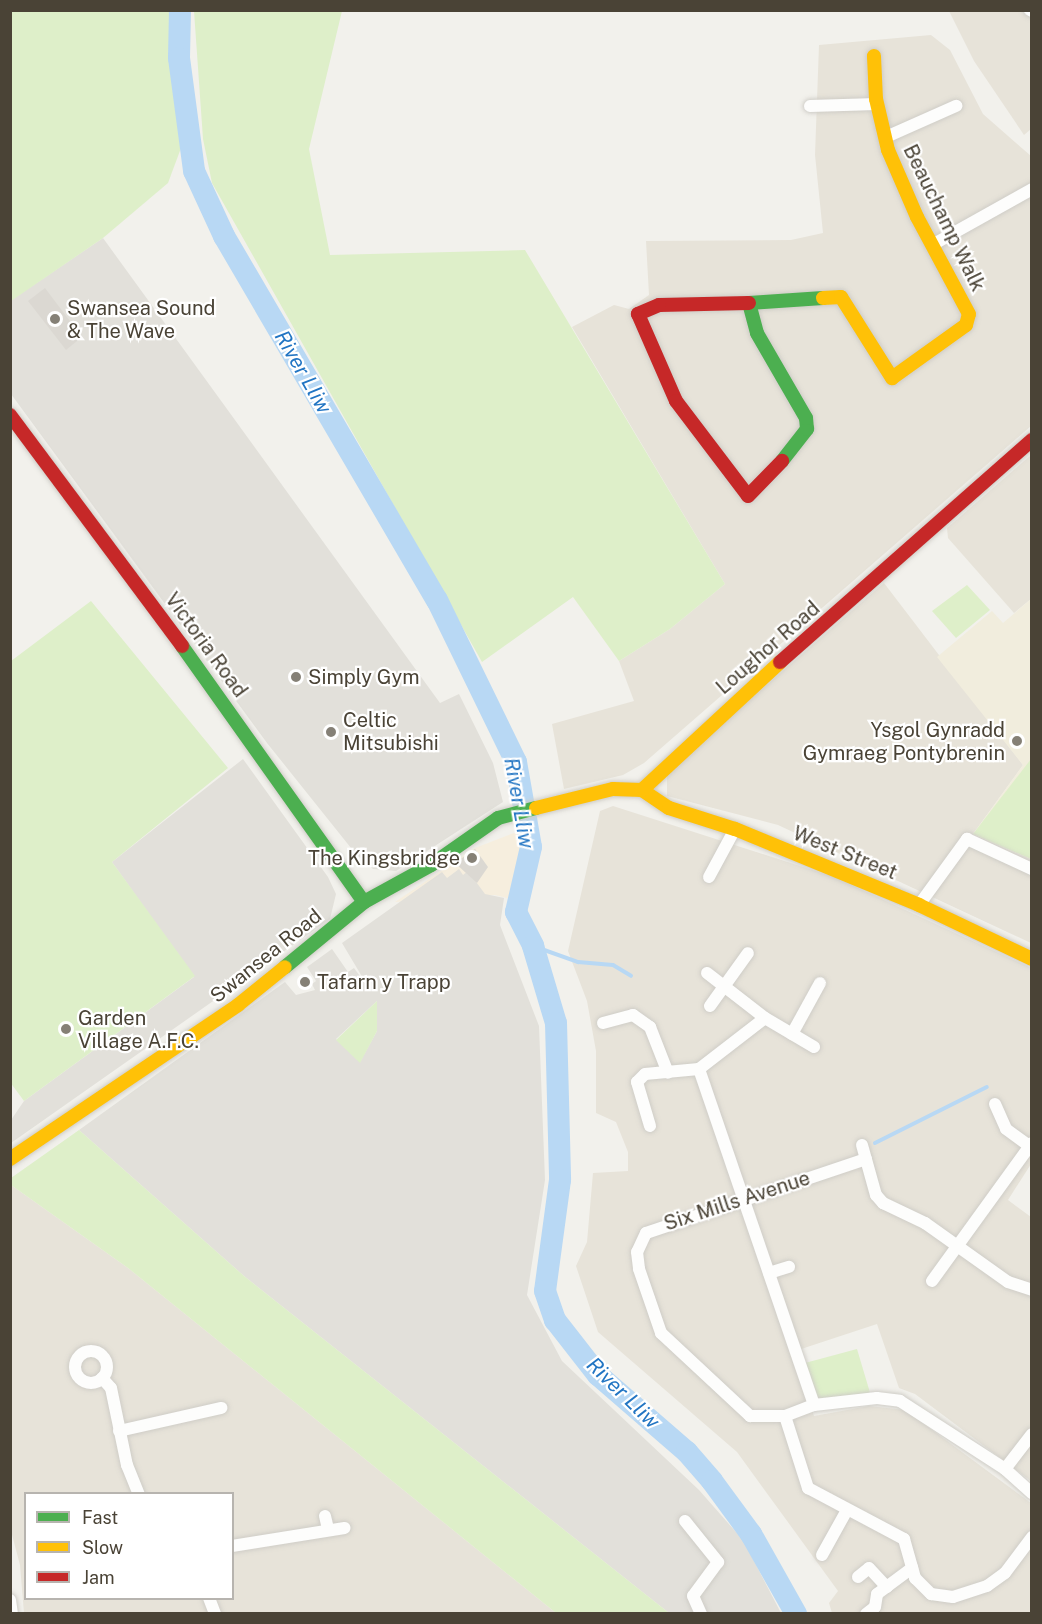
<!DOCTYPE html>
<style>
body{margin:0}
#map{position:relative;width:1042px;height:1624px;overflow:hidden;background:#f2f1ec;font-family:"Public Sans",sans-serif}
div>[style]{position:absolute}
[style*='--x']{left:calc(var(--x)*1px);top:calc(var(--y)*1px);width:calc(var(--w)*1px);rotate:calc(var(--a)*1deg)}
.residential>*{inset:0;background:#e7e3d9}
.commercial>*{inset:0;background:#f6eede}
.industrial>*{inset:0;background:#e2e0da}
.education>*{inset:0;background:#f1eddd}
.green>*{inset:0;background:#deefc9}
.stream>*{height:4px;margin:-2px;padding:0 2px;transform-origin:2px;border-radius:2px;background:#b8d8f4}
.river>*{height:22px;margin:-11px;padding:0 11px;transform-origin:11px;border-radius:11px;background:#b8d8f4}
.building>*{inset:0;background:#dbd8d2}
.roads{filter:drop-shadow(0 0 2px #cfcdc7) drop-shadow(0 0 2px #cfcdc7)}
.street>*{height:12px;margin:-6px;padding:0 6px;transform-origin:6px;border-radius:6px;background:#fdfdfc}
.street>.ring{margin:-6px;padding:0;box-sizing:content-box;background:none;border:12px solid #fdfdfc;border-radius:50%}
.fast>*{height:14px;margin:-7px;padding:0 7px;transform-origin:7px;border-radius:7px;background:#4caf50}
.slow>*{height:14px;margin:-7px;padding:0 7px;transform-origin:7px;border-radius:7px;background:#ffc107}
.jam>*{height:14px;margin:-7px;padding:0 7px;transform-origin:7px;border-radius:7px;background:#c62828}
.dots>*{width:16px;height:16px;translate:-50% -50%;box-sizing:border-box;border:3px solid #fff;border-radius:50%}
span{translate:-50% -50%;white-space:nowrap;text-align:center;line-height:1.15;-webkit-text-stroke:4.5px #fff;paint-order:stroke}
.street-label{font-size:20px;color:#4a4336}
.poi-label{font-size:20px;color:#4a4336}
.left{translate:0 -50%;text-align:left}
.right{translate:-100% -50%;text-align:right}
.water-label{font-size:21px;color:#2275c3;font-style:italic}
.frame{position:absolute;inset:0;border:12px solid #4a4336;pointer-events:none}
.legend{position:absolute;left:24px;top:1492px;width:210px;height:108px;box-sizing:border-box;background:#fff;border:2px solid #b7b4af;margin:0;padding:8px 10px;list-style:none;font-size:18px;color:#4a4336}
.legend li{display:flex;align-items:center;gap:12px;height:30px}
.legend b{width:30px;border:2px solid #b7b4af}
</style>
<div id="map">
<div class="residential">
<i style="clip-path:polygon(949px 11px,1031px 11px,1031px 129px,1024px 135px,974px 61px)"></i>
<i style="clip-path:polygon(931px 35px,950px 50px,983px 114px,1031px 156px,1031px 426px,644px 763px,623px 775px,564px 789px,552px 724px,634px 701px,619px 661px,670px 629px,725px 584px,572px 327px,614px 305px,629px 309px,649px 295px,646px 241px,791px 240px,823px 233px,815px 155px,819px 45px)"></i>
<i style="clip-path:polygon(1031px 455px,1031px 599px,1014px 613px,948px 538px,947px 528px)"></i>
<i style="clip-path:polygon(884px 583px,1023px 765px,973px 834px,1031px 859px,1031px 943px,778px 825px,667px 796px,667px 772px)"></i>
<i style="clip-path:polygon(613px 806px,834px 877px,1031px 968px,1031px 1164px,1008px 1200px,1031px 1217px,1031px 1481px,915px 1394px,899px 1388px,877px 1324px,792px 1352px,814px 1416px,869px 1406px,905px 1410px,1031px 1503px,1031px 1613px,832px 1613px,829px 1603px,838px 1591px,737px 1452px,598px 1332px,576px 1266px,587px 1242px,593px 1173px,628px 1171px,628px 1152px,616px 1122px,596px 1113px,596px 1051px,587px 1001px,568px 951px,600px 811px)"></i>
<i style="clip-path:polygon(evenodd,11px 1185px,128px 1268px,556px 1613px,24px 1613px,20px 1565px,11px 1531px,11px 1185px,26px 1494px,232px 1494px,232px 1598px,26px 1598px,26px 1494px)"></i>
</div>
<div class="commercial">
<i style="clip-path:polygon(532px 826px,515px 900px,495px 895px,395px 902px,475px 848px)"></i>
</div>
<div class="industrial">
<i style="clip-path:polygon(103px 238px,440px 703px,459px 694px,493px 763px,503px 802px,396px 871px,373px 869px,355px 853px,267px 743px,11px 394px,10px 301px)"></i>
<i style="clip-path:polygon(243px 759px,328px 877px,336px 894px,330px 919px,11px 1143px,11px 1120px,24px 1101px,194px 977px,112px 862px)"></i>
<i style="clip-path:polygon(evenodd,459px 869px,463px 875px,468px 871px,485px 894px,504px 898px,500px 925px,539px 1026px,545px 1180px,527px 1295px,562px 1361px,699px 1490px,743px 1540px,781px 1613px,669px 1613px,244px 1276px,79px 1130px,285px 982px,296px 995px,315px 990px,312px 984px,316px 981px,307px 967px,332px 949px,348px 972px,354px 968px,370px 990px,342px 943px,442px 872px,447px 878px,459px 869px,377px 1001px,377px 1031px,360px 1062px,336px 1039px,377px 1001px)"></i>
</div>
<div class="education">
<i style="clip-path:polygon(1031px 599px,1031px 859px,973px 834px,1023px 765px,937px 657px,992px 611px,1003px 623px)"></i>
</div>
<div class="green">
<i style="clip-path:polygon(11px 10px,173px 11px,181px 148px,168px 183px,103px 238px,11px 301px)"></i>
<i style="clip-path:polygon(194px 11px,342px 11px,309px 149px,330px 255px,525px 250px,725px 584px,670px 629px,619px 661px,573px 597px,482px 662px,212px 183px,203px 139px)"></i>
<i style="clip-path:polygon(967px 585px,990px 610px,956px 638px,932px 611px)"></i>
<i style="clip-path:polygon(91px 601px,228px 768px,112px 862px,195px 976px,24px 1101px,10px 1082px,11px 661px)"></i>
<i style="clip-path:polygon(1031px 759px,1031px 859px,973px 834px)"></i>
<i style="clip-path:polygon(377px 1001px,377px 1031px,360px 1063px,336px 1040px)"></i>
<i style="clip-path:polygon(79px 1130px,244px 1276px,669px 1613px,556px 1613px,128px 1268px,11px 1185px,11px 1178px)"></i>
<i style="clip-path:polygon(857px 1349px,871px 1396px,817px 1401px,805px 1363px)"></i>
</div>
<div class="stream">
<i style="--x:533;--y:946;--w:48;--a:19.6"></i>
<i style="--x:578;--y:962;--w:35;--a:5"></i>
<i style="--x:613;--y:965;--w:21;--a:31"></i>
<i style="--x:875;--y:1143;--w:125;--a:-26.6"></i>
</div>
<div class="river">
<i style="--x:180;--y:10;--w:48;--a:91.2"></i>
<i style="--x:179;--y:58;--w:114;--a:82.4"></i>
<i style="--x:194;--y:171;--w:72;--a:65.2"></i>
<i style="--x:224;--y:236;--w:422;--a:59.7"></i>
<i style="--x:437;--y:600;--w:180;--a:64"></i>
<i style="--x:516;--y:762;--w:86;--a:80"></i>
<i style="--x:531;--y:847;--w:67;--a:103"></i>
<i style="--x:516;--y:912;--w:38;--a:63"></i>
<i style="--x:533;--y:946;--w:80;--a:73.4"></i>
<i style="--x:556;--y:1023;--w:157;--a:88.5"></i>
<i style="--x:560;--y:1180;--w:112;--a:97.7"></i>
<i style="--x:545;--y:1291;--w:31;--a:71"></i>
<i style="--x:555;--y:1320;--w:70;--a:52"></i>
<i style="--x:598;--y:1375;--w:118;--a:40.9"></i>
<i style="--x:687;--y:1452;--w:38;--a:49"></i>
<i style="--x:712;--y:1481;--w:66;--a:53.7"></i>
<i style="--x:751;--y:1534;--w:92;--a:60.6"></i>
</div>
<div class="building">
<i style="clip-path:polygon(45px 288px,82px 337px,66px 350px,28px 301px)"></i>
<i style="clip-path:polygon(475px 849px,488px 867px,477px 883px,455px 863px)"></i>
</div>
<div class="roads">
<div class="street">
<i style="--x:1030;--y:10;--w:2;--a:27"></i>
<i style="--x:810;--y:106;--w:67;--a:-1.7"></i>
<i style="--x:886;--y:137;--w:77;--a:-23.9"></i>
<i style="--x:932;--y:245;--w:115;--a:-29.2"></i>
<i style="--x:709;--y:877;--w:55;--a:-61.6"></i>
<i style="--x:919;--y:905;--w:82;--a:-54"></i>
<i style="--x:967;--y:839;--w:72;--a:24.8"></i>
<i style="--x:707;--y:973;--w:73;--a:37.8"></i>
<i style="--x:710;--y:1006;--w:65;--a:-54.4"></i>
<i style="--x:603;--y:1023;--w:31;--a:-15"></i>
<i style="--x:633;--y:1015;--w:21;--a:35"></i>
<i style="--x:650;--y:1027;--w:49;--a:68.6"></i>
<i style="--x:792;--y:1034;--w:58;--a:-61.2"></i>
<i style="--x:699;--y:1069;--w:355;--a:71.1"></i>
<i style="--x:995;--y:1104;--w:27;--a:66"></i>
<i style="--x:1006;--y:1129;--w:29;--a:36"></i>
<i style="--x:650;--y:1126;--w:46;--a:-106.5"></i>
<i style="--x:637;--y:1082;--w:11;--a:-45"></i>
<i style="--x:645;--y:1074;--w:54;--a:-5.3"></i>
<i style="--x:699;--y:1069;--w:83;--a:-37.7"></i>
<i style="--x:765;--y:1018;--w:57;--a:30.6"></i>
<i style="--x:862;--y:1145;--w:52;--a:74.4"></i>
<i style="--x:876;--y:1195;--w:11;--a:49"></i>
<i style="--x:883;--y:1203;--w:47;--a:25.5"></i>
<i style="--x:925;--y:1223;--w:102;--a:35.4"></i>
<i style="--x:1008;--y:1282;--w:25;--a:18"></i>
<i style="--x:866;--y:1159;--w:232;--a:161.4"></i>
<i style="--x:646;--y:1233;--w:21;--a:115"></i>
<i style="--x:637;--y:1252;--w:17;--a:83"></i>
<i style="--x:639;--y:1269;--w:68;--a:71"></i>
<i style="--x:661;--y:1333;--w:122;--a:43"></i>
<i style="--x:750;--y:1416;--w:35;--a:0"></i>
<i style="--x:785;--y:1416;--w:31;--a:-21"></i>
<i style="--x:814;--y:1405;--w:63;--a:-6.3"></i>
<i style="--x:877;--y:1398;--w:23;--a:7"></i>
<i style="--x:900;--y:1401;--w:125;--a:32.9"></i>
<i style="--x:1005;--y:1469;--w:36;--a:42"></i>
<i style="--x:769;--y:1273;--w:21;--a:-17"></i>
<i style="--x:932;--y:1281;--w:170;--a:-54.1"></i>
<i class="ring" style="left:75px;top:1351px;width:20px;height:20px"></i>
<i style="--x:102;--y:1378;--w:13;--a:48"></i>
<i style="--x:111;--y:1388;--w:79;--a:78.3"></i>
<i style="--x:127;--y:1465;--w:31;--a:68"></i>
<i style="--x:785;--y:1416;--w:76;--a:72.3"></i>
<i style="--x:808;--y:1488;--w:109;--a:28"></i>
<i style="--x:904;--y:1539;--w:41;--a:74.2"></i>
<i style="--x:915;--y:1578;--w:23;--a:45"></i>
<i style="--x:931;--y:1594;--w:22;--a:8"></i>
<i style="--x:953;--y:1597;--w:36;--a:-18"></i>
<i style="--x:987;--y:1586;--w:22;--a:-36"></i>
<i style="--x:1005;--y:1573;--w:45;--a:-53.1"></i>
<i style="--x:119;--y:1431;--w:105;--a:-12.7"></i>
<i style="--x:1005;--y:1469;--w:44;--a:-52.4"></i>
<i style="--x:325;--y:1516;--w:13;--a:77"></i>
<i style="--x:685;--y:1521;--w:53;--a:51.2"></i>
<i style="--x:718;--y:1562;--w:42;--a:126.3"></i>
<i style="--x:693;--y:1596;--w:20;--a:66"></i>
<i style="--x:232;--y:1546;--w:114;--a:-9.1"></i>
<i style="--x:822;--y:1555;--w:51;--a:-60.9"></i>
<i style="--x:858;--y:1577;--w:14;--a:-39"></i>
<i style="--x:869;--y:1568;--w:26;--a:47"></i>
<i style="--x:209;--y:1598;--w:17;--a:69"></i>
<i style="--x:10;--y:1600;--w:14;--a:82"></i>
<i style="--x:866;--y:1614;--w:11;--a:-38"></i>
<i style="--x:875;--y:1607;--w:13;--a:-81"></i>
<i style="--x:877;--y:1594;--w:44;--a:-36.6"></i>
</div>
<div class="fast">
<i style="--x:782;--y:461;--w:41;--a:-52"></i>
<i style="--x:807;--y:429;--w:11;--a:-95"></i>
<i style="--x:806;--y:418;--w:98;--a:-120"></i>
<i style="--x:757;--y:333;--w:31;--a:-105"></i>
<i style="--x:749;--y:303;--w:74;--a:-3.9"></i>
<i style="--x:182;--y:646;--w:314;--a:54.6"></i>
<i style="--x:285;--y:967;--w:102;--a:-39.4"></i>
<i style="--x:364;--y:902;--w:77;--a:-28.9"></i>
<i style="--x:431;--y:865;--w:82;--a:-35"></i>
<i style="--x:498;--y:818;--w:39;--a:-15"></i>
</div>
<div class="slow">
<i style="--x:823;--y:298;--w:18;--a:-3"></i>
<i style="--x:841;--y:297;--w:96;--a:57.8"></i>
<i style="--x:892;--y:378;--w:91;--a:-35.6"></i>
<i style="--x:966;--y:325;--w:11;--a:-75"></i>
<i style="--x:969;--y:314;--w:110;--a:-118.2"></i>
<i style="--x:917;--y:217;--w:73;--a:-113.4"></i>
<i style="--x:888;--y:150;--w:52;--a:-103.2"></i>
<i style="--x:876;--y:99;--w:43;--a:-92.7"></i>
<i style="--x:642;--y:790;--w:32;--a:34"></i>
<i style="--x:669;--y:808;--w:69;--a:17.7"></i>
<i style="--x:735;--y:829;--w:199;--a:22.4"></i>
<i style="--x:919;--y:905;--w:125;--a:25.5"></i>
<i style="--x:536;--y:808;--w:79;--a:-13.9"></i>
<i style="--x:613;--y:789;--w:29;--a:2"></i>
<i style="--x:642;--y:790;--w:188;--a:-42.8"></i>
<i style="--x:10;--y:1159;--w:275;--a:-34"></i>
<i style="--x:238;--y:1005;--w:60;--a:-39"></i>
</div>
<div class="jam">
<i style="--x:749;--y:303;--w:90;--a:178.7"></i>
<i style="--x:659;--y:305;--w:23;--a:157"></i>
<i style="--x:638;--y:314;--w:95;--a:66.4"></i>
<i style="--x:676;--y:401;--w:119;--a:52.8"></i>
<i style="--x:748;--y:496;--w:49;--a:-45.8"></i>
<i style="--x:10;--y:415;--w:288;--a:53.3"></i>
<i style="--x:780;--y:662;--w:336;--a:-41.4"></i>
</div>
</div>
<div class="dots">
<i style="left:55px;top:319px;background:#858076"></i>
<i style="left:296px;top:677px;background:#858076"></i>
<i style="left:331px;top:732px;background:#858076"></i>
<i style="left:1017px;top:741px;background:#858076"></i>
<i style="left:472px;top:858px;background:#858076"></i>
<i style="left:305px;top:982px;background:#858076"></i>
<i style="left:66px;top:1029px;background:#858076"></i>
</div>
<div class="street-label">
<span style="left:944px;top:218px;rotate:64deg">Beauchamp Walk</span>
<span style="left:206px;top:645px;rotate:54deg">Victoria Road</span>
<span style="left:768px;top:648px;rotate:-41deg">Loughor Road</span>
<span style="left:845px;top:853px;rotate:22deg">West Street</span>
<span style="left:266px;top:956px;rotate:-39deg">Swansea Road</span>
<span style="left:737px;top:1201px;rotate:-18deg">Six Mills Avenue</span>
</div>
<div class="poi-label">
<span class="left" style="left:67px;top:320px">Swansea Sound<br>&amp; The Wave</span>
<span class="left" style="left:308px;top:677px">Simply Gym</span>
<span class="left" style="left:343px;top:732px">Celtic<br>Mitsubishi</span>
<span class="right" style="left:1005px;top:742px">Ysgol Gynradd<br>Gymraeg Pontybrenin</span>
<span class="right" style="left:460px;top:858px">The Kingsbridge</span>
<span class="left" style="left:317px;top:982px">Tafarn y Trapp</span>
<span class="left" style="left:78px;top:1030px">Garden<br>Village A.F.C.</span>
</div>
<div class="water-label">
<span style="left:303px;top:372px;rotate:60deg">River Lliw</span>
<span style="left:519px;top:803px;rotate:80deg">River Lliw</span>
<span style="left:623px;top:1393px;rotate:44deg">River Lliw</span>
</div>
<div class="frame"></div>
<ul class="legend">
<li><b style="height:8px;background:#4caf50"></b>Fast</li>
<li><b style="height:8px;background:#ffc107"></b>Slow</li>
<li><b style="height:8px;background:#c62828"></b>Jam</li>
</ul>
</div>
